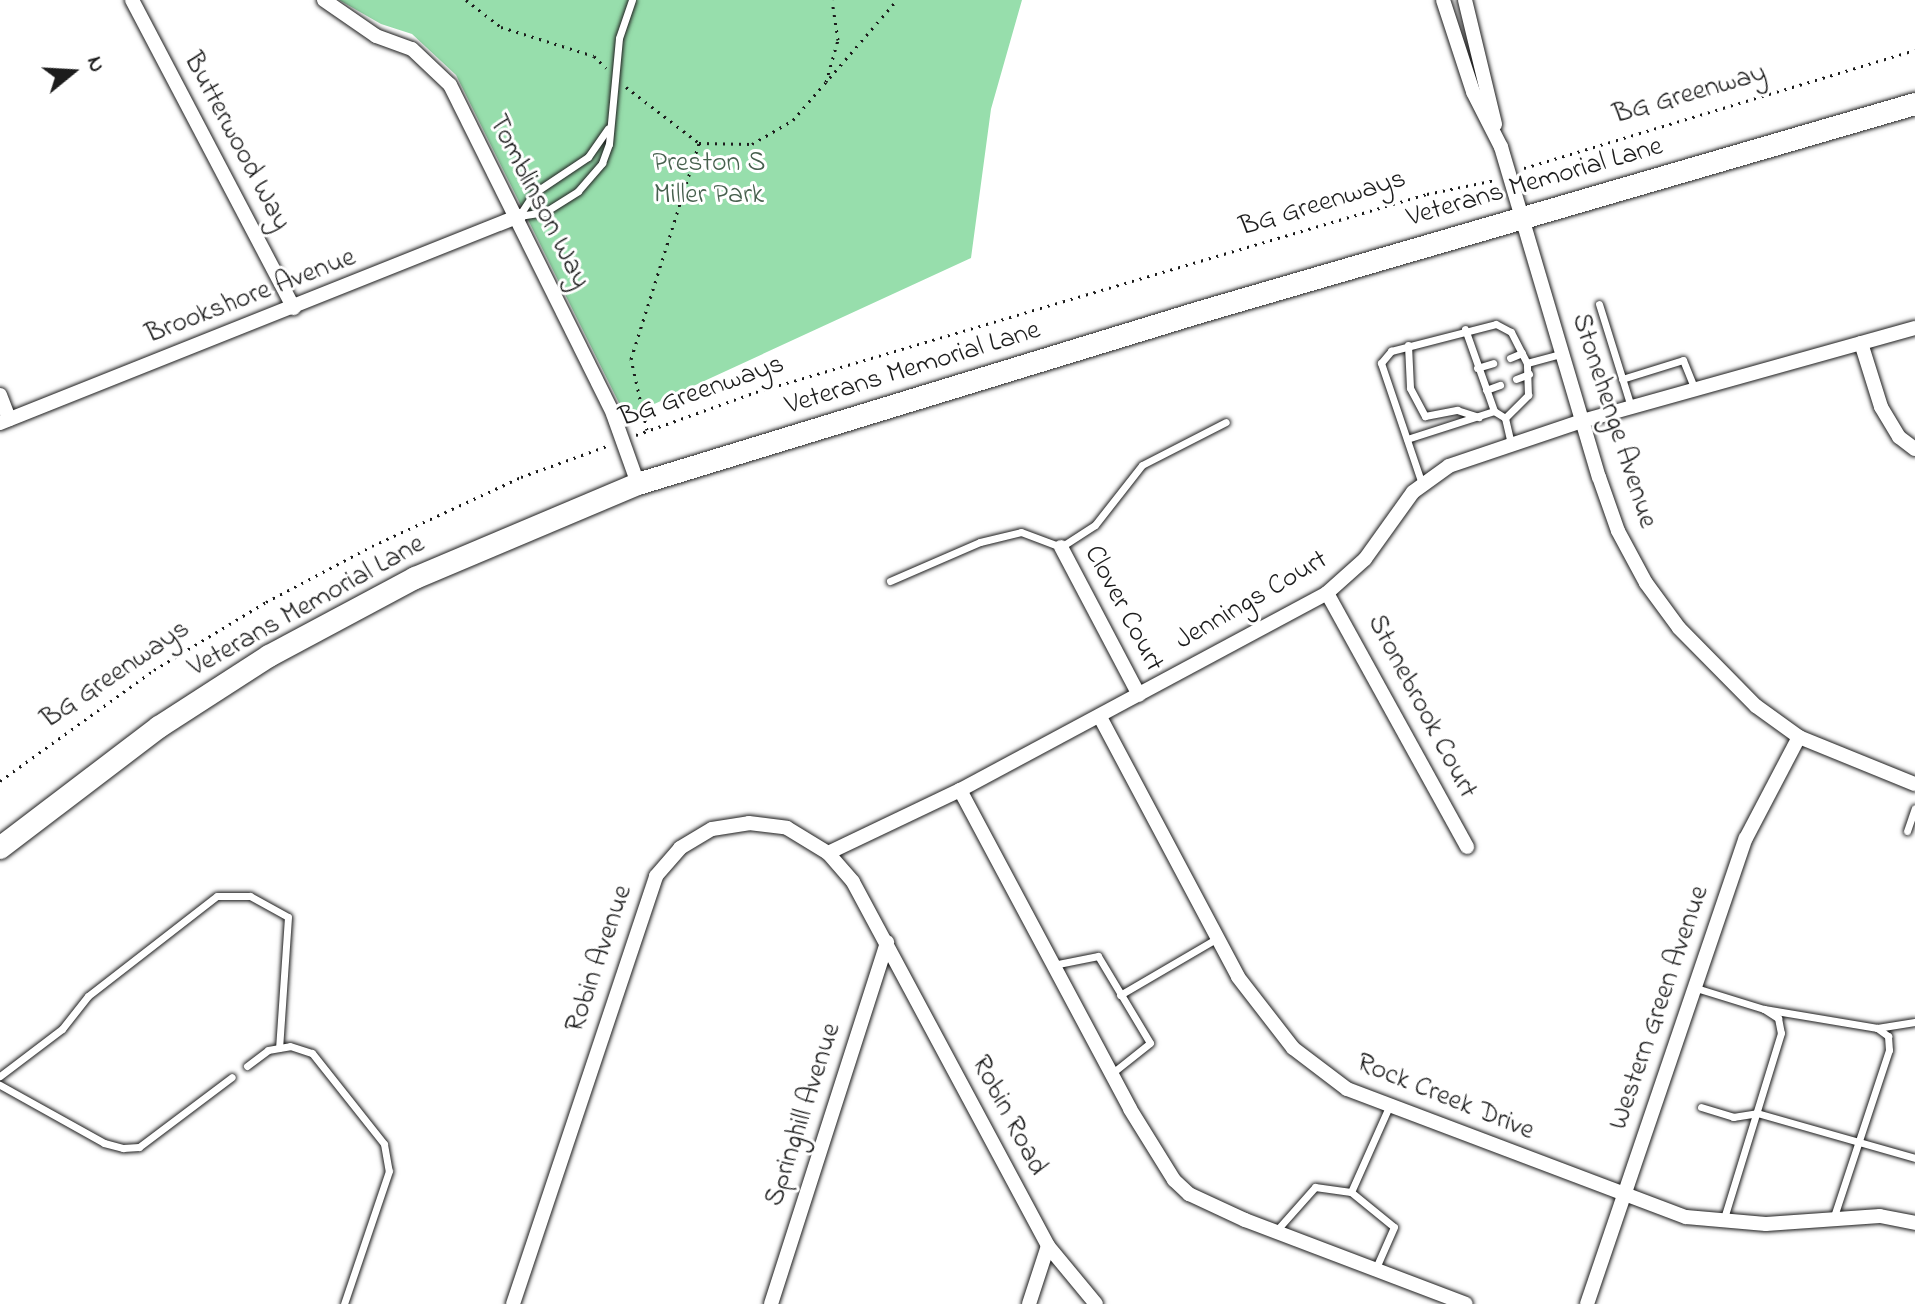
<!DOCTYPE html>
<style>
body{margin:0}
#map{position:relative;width:1915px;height:1304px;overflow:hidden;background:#fff;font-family:"Indie Flower",sans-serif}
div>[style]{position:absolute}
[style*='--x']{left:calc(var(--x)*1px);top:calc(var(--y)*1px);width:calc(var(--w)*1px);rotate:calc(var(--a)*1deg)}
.green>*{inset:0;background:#97deac}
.path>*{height:3px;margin-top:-1.5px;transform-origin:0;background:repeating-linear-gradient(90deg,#1c1c1c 0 2px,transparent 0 8px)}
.roads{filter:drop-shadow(0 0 2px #1c1c1c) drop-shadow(0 0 2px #1c1c1c)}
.lane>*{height:7px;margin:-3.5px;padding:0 3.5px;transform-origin:3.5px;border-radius:3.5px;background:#fff}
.street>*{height:14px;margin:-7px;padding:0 7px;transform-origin:7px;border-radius:7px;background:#fff}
.primary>*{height:22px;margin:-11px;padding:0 11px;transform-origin:11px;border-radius:11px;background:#fff}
span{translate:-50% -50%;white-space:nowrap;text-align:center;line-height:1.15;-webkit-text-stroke:6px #fff;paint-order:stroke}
.street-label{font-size:28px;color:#1c1c1c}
.park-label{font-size:28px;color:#47604e}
.north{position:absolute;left:32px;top:32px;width:80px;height:80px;-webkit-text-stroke:6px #fff;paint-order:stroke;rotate:72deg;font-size:22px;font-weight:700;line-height:32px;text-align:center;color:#1c1c1c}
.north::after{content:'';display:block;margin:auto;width:28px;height:36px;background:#1c1c1c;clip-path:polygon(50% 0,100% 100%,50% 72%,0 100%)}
</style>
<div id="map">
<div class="green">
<i style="clip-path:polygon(339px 0,1022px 0,991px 109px,971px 258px,626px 417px,456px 75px,412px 34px,381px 24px)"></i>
</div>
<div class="path">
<i style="--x:466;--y:0;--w:44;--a:37.6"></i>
<i style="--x:501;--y:27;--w:97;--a:17.3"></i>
<i style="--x:594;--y:56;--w:17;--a:45"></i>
<i style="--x:826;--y:82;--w:44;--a:-74.1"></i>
<i style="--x:838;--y:40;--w:40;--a:-98.5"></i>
<i style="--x:626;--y:87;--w:92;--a:37.5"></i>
<i style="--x:699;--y:143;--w:53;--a:1.1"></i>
<i style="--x:752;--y:144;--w:48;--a:-30.3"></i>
<i style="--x:793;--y:120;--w:159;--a:-49.1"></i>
<i style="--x:1524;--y:168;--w:408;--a:-16.8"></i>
<i style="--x:647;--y:430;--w:73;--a:-102.7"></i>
<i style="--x:631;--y:359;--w:226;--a:-72.5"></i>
<i style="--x:636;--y:435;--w:127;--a:-19.7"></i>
<i style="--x:756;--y:392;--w:700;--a:-16.44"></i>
<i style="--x:1427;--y:194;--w:69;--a:-11.6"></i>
<i style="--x:0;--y:781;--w:190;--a:-35.8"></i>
<i style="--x:154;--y:670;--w:131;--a:-31.3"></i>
<i style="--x:266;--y:602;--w:120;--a:-27.8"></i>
<i style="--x:372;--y:546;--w:164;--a:-24.8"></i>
<i style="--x:521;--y:477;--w:91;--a:-19.8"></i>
</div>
<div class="roads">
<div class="lane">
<i style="--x:519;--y:216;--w:26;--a:-9"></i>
<i style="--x:545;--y:212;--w:39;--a:-32"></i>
<i style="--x:578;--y:191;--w:37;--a:-49"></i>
<i style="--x:602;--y:163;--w:20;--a:-70"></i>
<i style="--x:609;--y:144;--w:106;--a:-84.6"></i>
<i style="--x:619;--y:38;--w:40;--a:-71.1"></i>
<i style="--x:519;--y:216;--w:27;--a:-57"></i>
<i style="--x:534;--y:193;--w:65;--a:-33.7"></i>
<i style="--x:588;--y:157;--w:35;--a:-55"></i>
<i style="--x:1599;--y:304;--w:108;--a:72.7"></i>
<i style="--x:1465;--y:329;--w:87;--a:70.5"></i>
<i style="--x:1408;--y:345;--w:43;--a:87.3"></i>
<i style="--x:1410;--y:388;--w:32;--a:62"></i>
<i style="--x:1425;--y:416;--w:33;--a:-11"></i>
<i style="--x:1457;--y:410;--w:23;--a:18"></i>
<i style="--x:1510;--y:358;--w:13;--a:-23"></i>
<i style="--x:1477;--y:368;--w:17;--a:-17"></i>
<i style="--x:1516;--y:379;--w:14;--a:-21"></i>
<i style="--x:1622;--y:379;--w:64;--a:-17.3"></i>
<i style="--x:1683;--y:360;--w:31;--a:68"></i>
<i style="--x:1486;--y:390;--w:15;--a:-20"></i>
<i style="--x:1505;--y:418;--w:33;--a:-45"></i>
<i style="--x:1528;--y:395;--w:32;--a:-92"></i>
<i style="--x:1407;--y:439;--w:91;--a:-17.8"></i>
<i style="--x:1494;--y:411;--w:13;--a:32"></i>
<i style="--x:1505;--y:418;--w:26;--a:77"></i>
<i style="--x:1422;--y:484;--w:128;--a:-108.7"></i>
<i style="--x:1381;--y:363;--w:16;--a:-50"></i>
<i style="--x:1391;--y:351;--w:108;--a:-14.4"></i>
<i style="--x:1496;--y:324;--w:17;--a:28"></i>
<i style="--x:1511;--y:332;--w:35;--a:63"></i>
<i style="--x:1527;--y:363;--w:35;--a:-15"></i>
<i style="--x:890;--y:581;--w:98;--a:-23.4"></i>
<i style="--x:980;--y:542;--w:42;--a:-13.7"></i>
<i style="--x:1021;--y:532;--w:43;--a:20.6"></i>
<i style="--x:1061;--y:547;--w:40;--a:-32.9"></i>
<i style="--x:1095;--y:525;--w:76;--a:-51.9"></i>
<i style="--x:1142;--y:465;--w:94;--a:-27.1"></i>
<i style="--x:1907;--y:831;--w:24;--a:-71"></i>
<i style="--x:1053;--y:965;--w:46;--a:-11.3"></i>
<i style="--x:1098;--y:956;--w:101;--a:59.1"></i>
<i style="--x:1150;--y:1043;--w:50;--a:141.5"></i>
<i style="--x:1696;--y:988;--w:71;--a:17.2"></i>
<i style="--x:1764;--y:1009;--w:17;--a:33"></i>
<i style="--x:1778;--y:1018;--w:15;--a:79"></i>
<i style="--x:1781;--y:1033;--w:197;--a:107.1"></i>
<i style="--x:1120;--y:995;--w:111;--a:-30.3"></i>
<i style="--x:1764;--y:1009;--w:115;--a:9.5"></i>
<i style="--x:1877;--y:1028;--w:14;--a:36"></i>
<i style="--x:1888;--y:1036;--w:14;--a:86"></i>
<i style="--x:1889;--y:1050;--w:175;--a:108.3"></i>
<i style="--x:1877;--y:1028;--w:38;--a:-9"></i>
<i style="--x:247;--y:1066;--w:26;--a:-37"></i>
<i style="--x:268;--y:1050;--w:22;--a:-10"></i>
<i style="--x:290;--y:1046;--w:23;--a:18"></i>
<i style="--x:312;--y:1053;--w:116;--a:51.6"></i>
<i style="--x:384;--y:1144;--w:27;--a:80"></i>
<i style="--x:389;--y:1171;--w:140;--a:108.7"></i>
<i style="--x:0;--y:1076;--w:78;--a:-37.2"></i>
<i style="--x:62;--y:1029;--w:42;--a:-51.8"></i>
<i style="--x:88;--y:996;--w:163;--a:-37.8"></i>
<i style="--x:217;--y:896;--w:33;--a:0"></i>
<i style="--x:250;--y:896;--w:43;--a:28.9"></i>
<i style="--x:288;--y:917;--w:131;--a:93.9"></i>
<i style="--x:0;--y:1085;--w:119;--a:29.1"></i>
<i style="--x:104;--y:1143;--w:20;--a:15"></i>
<i style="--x:123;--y:1148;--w:16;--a:-4"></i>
<i style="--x:139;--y:1147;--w:116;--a:-37"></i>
<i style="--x:1701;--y:1107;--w:34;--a:17"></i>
<i style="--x:1733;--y:1117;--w:24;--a:-9"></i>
<i style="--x:1757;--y:1113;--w:164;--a:15.9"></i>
<i style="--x:1351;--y:1192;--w:91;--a:-66"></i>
<i style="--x:1276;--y:1231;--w:59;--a:-48.4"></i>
<i style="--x:1315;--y:1187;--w:36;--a:8"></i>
<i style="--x:1351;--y:1192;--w:55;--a:39.1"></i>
<i style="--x:1394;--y:1227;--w:47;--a:113.8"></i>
</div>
<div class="street">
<i style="--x:132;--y:0;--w:348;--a:62.3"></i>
<i style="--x:324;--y:0;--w:63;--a:34.7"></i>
<i style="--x:376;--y:36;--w:38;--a:20"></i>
<i style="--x:412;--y:49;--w:52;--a:43.5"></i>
<i style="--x:450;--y:85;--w:367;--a:63.6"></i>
<i style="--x:613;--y:414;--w:74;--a:70.3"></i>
<i style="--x:1443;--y:0;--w:97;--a:71.9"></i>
<i style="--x:1473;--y:92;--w:62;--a:63"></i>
<i style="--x:1501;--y:147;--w:344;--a:73.5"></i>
<i style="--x:1599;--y:477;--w:57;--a:70.6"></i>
<i style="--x:1618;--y:531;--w:59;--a:61.7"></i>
<i style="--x:1646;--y:583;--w:56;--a:53.7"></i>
<i style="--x:1679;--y:628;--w:110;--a:45.4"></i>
<i style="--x:1756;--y:706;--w:53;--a:35.8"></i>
<i style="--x:1799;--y:737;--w:125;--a:22.1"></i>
<i style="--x:1465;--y:0;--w:128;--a:76.4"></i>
<i style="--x:1861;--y:343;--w:67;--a:72.6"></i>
<i style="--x:1881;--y:407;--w:35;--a:59"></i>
<i style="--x:1899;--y:437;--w:20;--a:37"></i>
<i style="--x:0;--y:395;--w:26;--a:69"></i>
<i style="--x:0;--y:423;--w:559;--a:-21.74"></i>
<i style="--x:1061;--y:547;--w:167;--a:62.2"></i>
<i style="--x:1327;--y:593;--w:290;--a:61.1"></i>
<i style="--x:1100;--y:717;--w:294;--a:62"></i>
<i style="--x:1238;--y:977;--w:90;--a:52.2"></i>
<i style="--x:1293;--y:1048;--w:68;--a:37.2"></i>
<i style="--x:1347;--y:1089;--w:362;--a:20.7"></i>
<i style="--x:1686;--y:1217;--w:80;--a:5"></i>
<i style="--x:1766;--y:1224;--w:114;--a:-4"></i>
<i style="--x:1880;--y:1216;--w:36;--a:11"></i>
<i style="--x:960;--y:790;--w:361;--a:61.9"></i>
<i style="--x:1130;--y:1109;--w:84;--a:58.2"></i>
<i style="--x:1174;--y:1180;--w:21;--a:43"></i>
<i style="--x:1189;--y:1194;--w:62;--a:24.9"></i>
<i style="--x:1245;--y:1220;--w:236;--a:20.8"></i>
<i style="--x:828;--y:853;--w:146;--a:-25.5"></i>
<i style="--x:960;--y:790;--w:417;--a:-28.2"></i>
<i style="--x:1327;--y:593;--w:51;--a:-41.8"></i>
<i style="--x:1365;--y:559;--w:82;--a:-54.4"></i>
<i style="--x:1413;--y:492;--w:44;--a:-35.8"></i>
<i style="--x:1449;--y:466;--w:140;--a:-18.7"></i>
<i style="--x:1582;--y:421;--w:346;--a:-15.6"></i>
<i style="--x:513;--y:1304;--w:451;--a:-71.5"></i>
<i style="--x:656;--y:876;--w:37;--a:-49"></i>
<i style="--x:680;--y:848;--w:37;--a:-31"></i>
<i style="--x:712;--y:829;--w:37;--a:-9"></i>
<i style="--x:749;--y:823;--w:38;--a:7"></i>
<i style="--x:787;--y:828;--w:48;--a:31.4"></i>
<i style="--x:828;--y:853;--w:38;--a:49"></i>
<i style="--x:853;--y:882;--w:413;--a:61.8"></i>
<i style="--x:1048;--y:1246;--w:75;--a:50.4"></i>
<i style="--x:771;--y:1304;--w:380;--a:-72.2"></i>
<i style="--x:1029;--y:1304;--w:61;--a:-71.9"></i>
<i style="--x:1587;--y:1304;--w:492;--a:-71.2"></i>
<i style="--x:1746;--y:838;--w:114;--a:-62.3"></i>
</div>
<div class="primary">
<i style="--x:0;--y:848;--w:200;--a:-37.3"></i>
<i style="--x:159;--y:727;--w:131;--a:-32.8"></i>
<i style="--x:269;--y:656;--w:166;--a:-28.1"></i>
<i style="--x:415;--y:578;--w:242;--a:-22.9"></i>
<i style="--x:638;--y:484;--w:592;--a:-17"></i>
<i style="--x:1204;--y:311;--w:741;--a:-16.23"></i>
</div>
</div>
<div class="street-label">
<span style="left:1690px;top:95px;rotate:-16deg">BG Greenway</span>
<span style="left:236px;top:142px;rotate:62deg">Butterwood Way</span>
<span style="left:1535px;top:183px;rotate:-16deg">Veterans Memorial Lane</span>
<span style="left:538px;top:202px;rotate:63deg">Tomblinson Way</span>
<span style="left:1323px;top:204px;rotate:-17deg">BG Greenways</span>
<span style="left:251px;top:297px;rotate:-21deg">Brookshore Avenue</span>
<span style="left:913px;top:369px;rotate:-17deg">Veterans Memorial Lane</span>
<span style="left:702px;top:392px;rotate:-19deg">BG Greenways</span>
<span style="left:1613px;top:421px;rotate:72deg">Stonehenge Avenue</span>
<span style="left:1252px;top:601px;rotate:-30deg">Jennings Court</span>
<span style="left:307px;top:607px;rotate:-29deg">Veterans Memorial Lane</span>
<span style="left:1123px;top:609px;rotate:62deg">Clover Court</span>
<span style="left:116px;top:675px;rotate:-34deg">BG Greenways</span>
<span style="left:1421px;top:707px;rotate:62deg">Stonebrook Court</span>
<span style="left:600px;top:959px;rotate:-71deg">Robin Avenue</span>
<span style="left:1660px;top:1008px;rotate:-71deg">Western Green Avenue</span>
<span style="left:1445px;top:1098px;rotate:22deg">Rock Creek Drive</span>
<span style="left:804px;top:1115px;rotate:-72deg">Springhill Avenue</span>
<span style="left:1008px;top:1116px;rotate:62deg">Robin Road</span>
</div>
<div class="park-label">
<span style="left:709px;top:180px">Preston S<br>Miller Park</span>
</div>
<div class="north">N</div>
</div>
